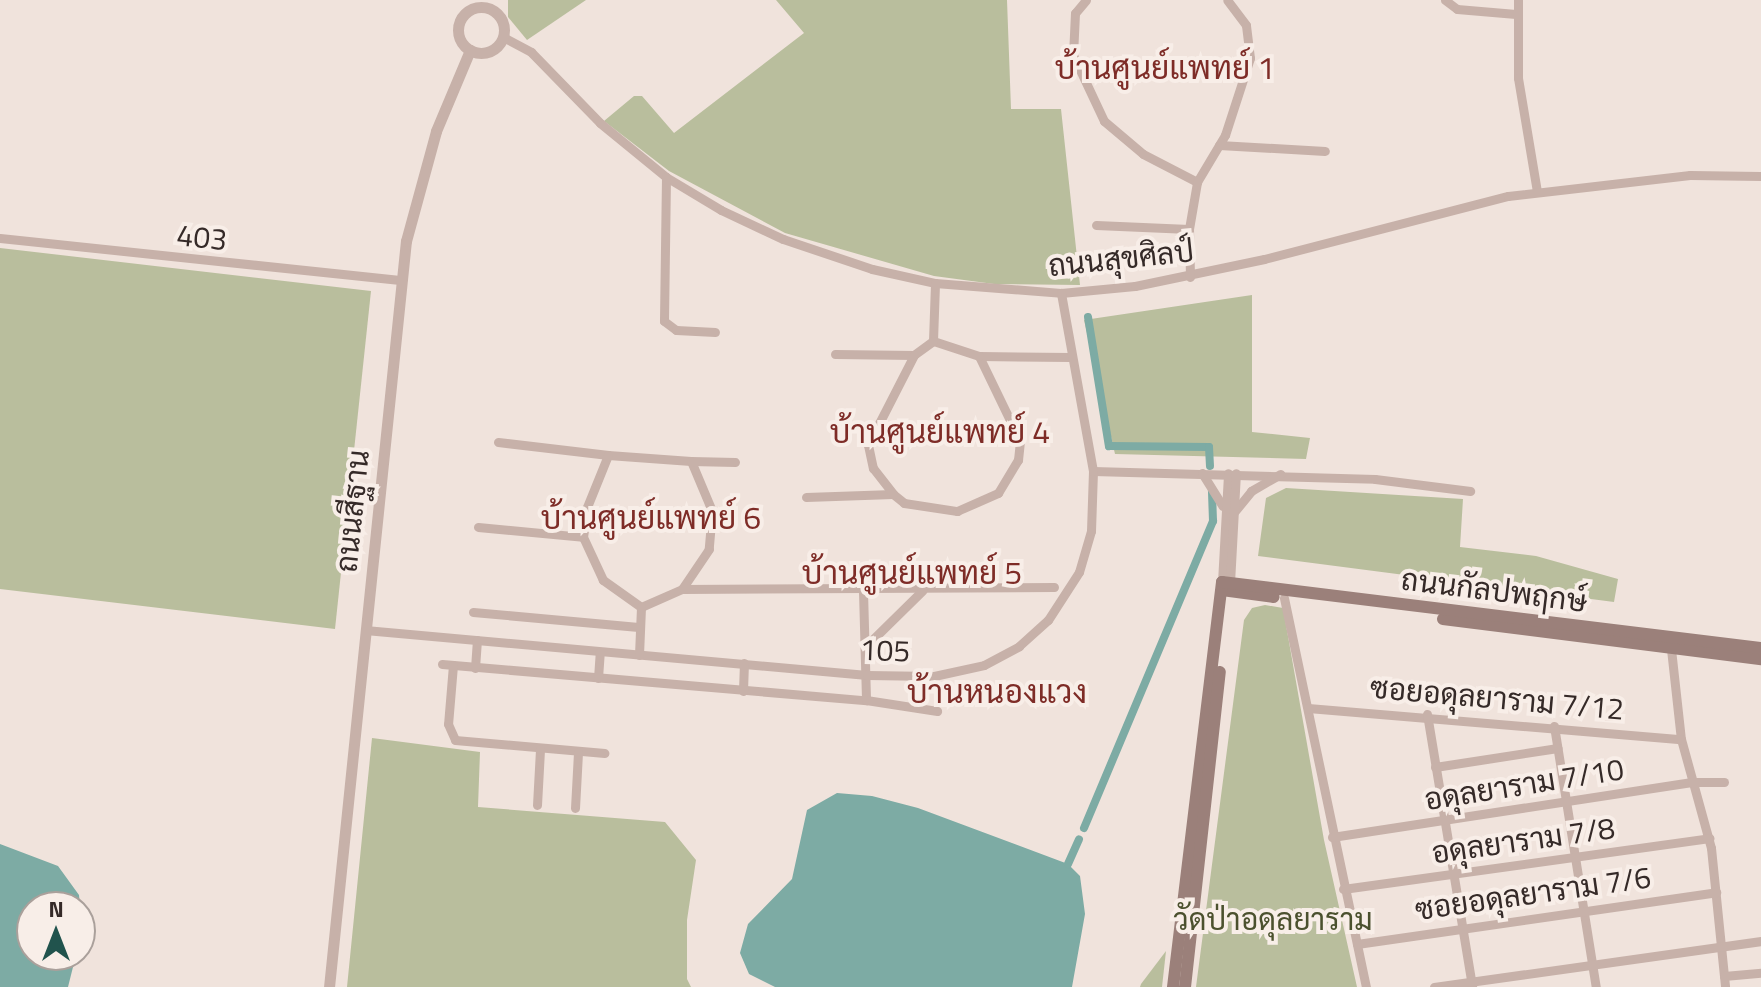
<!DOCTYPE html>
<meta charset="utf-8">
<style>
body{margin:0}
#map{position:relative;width:1761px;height:987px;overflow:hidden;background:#f0e3dc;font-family:"Titillium Web",Sarabun,sans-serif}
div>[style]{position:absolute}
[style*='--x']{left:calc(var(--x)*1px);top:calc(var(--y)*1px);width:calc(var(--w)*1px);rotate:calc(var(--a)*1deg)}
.green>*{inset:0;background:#b9be9d}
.water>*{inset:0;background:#7daba4}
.canal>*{height:8px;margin:-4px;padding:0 4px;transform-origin:4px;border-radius:4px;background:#7daba4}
.minor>*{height:9px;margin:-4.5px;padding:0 4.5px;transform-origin:4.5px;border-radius:4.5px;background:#c7b1a9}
.tertiary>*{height:11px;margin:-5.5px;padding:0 5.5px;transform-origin:5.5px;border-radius:5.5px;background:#c7b1a9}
.tertiary>.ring{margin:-5.5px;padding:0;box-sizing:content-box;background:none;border:11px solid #c7b1a9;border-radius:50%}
.secondary>*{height:12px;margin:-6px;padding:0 6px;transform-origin:6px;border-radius:6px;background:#9b807a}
span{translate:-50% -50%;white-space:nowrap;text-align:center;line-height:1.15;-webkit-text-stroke:8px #f8eee8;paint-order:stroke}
.street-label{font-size:30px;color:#352a28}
.park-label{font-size:30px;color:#4b512e}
.neighbourhood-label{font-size:32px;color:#7e2c27}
.north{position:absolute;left:16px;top:891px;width:80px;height:80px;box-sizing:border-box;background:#f8eee8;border:2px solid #aaa09b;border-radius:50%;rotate:0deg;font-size:22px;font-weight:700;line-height:32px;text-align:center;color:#352a28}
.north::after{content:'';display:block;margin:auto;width:28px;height:36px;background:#21534d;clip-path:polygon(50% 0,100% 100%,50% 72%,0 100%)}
</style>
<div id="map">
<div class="green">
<i style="clip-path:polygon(508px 0,586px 0,527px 40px,508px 17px)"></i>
<i style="clip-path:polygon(776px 0,1007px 0,1011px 109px,1061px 109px,1080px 285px,994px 284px,934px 276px,785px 233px,669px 171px,604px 121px,634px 96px,642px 96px,674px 133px,804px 33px)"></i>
<i style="clip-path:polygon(0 248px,371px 291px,335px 629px,0 589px)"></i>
<i style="clip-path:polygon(1252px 295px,1252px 432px,1310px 438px,1306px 459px,1115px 454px,1084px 320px)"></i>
<i style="clip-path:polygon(1286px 488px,1463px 499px,1460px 547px,1536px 556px,1618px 579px,1614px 602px,1258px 556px,1266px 498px)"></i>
<i style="clip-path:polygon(1265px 605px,1283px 608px,1324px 840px,1357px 987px,1196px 987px,1244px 620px,1252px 608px)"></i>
<i style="clip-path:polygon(372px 738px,480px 752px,478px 807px,665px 822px,696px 860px,687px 920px,687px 979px,691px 987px,347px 987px)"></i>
<i style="clip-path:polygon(1166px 951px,1162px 987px,1140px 987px,1141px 984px)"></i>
</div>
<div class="water">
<i style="clip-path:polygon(837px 793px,872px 796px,918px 808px,1068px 864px,1080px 876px,1085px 914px,1072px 987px,775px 987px,749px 974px,740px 953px,748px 924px,792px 879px,807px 810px)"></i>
<i style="clip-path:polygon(0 844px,58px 866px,79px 895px,80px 906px,80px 908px,32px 907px,32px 955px,76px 955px,68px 987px,0 987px)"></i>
</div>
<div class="canal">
<i style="--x:1088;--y:317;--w:131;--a:80.8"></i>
<i style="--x:1109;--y:446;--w:100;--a:0.6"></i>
<i style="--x:1209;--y:447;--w:19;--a:87"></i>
<i style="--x:1084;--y:828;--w:333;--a:-67.2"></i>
<i style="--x:1213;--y:521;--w:31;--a:-92"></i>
<i style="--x:1068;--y:864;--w:27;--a:-66"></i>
</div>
<div class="minor">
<i style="--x:1086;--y:0;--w:17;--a:130"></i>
<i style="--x:1075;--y:13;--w:42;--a:92.7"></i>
<i style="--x:1073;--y:55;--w:73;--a:64.8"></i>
<i style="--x:1104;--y:121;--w:51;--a:40.2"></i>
<i style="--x:1143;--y:154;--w:61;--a:27.4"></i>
<i style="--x:1445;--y:0;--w:15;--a:37"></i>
<i style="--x:1457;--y:9;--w:59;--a:4.8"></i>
<i style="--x:1518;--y:0;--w:78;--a:90"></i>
<i style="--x:1518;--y:78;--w:115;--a:80.5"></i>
<i style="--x:503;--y:37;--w:32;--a:28"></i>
<i style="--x:531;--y:52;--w:99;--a:45.8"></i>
<i style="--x:600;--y:123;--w:85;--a:39.3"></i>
<i style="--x:666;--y:177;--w:64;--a:31"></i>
<i style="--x:721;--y:210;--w:68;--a:25.1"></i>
<i style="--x:783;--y:239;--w:94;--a:18.6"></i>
<i style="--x:872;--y:269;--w:65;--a:12.5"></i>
<i style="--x:935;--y:283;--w:126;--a:4.5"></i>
<i style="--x:1061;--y:293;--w:74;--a:-5.4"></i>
<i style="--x:1135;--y:286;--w:132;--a:-11.8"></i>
<i style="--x:1264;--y:259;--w:252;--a:-14.5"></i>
<i style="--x:1508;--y:196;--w:183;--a:-6.6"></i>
<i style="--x:1690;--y:175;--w:71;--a:0.8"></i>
<i style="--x:1219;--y:145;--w:106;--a:3.2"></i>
<i style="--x:666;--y:177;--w:144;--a:90.8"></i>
<i style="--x:664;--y:321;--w:15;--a:37"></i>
<i style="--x:676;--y:330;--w:39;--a:3"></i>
<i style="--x:1096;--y:225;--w:93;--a:2.5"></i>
<i style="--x:0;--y:238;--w:402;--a:6"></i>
<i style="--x:1190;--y:277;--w:48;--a:-91.2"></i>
<i style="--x:1189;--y:229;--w:48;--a:-80.3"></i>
<i style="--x:1197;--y:182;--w:55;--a:-59.2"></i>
<i style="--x:1225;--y:135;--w:81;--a:-72"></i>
<i style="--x:1250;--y:58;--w:33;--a:-97"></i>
<i style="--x:1246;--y:25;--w:31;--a:-127"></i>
<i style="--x:933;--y:341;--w:58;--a:-88"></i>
<i style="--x:835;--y:354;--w:79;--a:0.7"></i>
<i style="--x:979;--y:356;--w:91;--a:0.6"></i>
<i style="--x:498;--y:442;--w:111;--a:6.7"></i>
<i style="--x:608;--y:455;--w:83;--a:4.1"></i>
<i style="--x:691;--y:461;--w:54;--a:67.2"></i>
<i style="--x:712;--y:511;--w:38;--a:95"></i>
<i style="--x:709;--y:549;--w:48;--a:124"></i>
<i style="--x:682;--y:589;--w:45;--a:156.3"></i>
<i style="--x:641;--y:607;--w:47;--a:-144.6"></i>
<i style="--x:603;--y:580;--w:47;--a:-114.9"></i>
<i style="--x:583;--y:537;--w:30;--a:-82"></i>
<i style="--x:587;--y:507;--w:56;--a:-68"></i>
<i style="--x:691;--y:461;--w:44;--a:1.3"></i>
<i style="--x:1093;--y:471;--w:282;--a:1.6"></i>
<i style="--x:1375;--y:479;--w:96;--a:7.2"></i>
<i style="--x:1202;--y:473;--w:39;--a:58"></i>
<i style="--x:806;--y:497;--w:87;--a:-2"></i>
<i style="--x:893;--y:494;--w:14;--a:39"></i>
<i style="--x:904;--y:503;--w:54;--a:8.6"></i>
<i style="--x:957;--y:511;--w:45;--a:-23.7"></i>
<i style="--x:998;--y:493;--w:39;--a:-59"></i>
<i style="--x:1018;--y:460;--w:19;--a:-84"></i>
<i style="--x:1020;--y:441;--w:94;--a:-115.8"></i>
<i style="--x:979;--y:356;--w:48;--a:-161.9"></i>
<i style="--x:933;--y:341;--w:24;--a:144"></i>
<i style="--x:914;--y:355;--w:101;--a:117.1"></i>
<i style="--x:868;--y:445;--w:24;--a:78"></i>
<i style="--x:873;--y:468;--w:33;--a:52"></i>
<i style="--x:1235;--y:511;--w:26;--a:-51"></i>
<i style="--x:1251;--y:491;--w:34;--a:-30"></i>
<i style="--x:478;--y:527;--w:105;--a:5.4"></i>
<i style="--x:1222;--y:582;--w:109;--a:-86.8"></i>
<i style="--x:1230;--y:583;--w:110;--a:-86.9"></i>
<i style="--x:682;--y:589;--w:372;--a:-0.3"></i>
<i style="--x:863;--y:591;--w:109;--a:88.4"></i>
<i style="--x:1284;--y:598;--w:398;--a:78.1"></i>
<i style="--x:473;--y:612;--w:166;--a:5.2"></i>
<i style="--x:365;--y:630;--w:504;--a:5.12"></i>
<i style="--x:867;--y:675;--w:67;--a:0.9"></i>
<i style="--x:934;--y:676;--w:51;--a:-12.4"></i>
<i style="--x:984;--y:665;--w:40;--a:-28"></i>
<i style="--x:1019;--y:646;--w:39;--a:-42"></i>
<i style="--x:1048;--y:620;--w:57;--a:-57.1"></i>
<i style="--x:1079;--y:572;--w:43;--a:-73.7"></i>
<i style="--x:1091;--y:531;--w:60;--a:-88.1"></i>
<i style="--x:1093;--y:471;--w:181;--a:-100.2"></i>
<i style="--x:867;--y:645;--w:78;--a:-44.5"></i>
<i style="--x:1671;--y:649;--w:91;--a:83.7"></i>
<i style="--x:1681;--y:739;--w:113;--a:74.6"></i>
<i style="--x:1711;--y:848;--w:140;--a:84.2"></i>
<i style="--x:639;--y:655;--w:48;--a:-87.6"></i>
<i style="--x:442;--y:664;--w:426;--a:4.9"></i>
<i style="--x:866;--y:700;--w:72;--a:8.8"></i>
<i style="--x:453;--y:665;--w:59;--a:94.8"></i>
<i style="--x:448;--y:724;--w:17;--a:66"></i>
<i style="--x:455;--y:740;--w:150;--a:5"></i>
<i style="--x:475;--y:668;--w:28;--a:-86"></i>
<i style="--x:598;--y:678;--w:26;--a:-86"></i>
<i style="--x:743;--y:691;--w:28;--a:-88"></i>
<i style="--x:1308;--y:708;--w:374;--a:4.8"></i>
<i style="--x:1427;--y:714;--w:277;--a:80.6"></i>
<i style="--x:1554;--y:726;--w:264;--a:80.9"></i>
<i style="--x:1435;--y:767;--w:124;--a:-8.8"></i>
<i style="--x:537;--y:805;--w:56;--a:-86.9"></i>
<i style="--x:575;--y:808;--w:56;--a:-86.9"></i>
<i style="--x:1332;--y:837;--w:364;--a:-8.7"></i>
<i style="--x:1692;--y:782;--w:32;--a:0"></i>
<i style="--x:1343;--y:889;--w:370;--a:-7.9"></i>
<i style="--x:1357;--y:944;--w:363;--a:-8.2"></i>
<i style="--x:1724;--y:976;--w:37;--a:-5"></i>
<i style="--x:1434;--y:987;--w:330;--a:-8"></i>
</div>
<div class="tertiary">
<i class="ring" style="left:458px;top:7px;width:35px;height:35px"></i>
<i style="--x:329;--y:987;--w:750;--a:-84.11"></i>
<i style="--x:406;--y:241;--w:114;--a:-74.7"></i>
<i style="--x:436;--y:131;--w:88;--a:-67.2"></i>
</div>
<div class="secondary">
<i style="--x:1222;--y:590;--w:52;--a:7.7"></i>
<i style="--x:1443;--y:619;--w:321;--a:7.2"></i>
<i style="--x:1173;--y:987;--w:408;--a:-83.1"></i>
<i style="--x:1222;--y:582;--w:543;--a:6.98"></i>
<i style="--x:1185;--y:987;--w:317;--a:-83.7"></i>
</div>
<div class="street-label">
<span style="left:202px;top:237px;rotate:6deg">403</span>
<span style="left:1121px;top:258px;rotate:-6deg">ถนนสุขศิลป์</span>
<span style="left:352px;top:511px;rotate:-84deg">ถนนสีฐาน</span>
<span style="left:1494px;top:590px;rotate:7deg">ถนนกัลปพฤกษ์</span>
<span style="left:885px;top:650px;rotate:2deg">105</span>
<span style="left:1497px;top:698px;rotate:5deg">ซอยอดุลยาราม 7/12</span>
<span style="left:1524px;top:784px;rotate:-9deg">อดุลยาราม 7/10</span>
<span style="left:1523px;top:840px;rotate:-8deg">อดุลยาราม 7/8</span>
<span style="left:1533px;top:893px;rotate:-8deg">ซอยอดุลยาราม 7/6</span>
</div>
<div class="park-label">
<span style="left:1273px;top:919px">วัดป่าอดุลยาราม</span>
</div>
<div class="neighbourhood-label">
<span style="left:1165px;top:67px">บ้านศูนย์แพทย์ 1</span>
<span style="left:940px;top:431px">บ้านศูนย์แพทย์ 4</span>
<span style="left:651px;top:517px">บ้านศูนย์แพทย์ 6</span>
<span style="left:912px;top:572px">บ้านศูนย์แพทย์ 5</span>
<span style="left:997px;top:691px">บ้านหนองแวง</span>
</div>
<div class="north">N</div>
</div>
